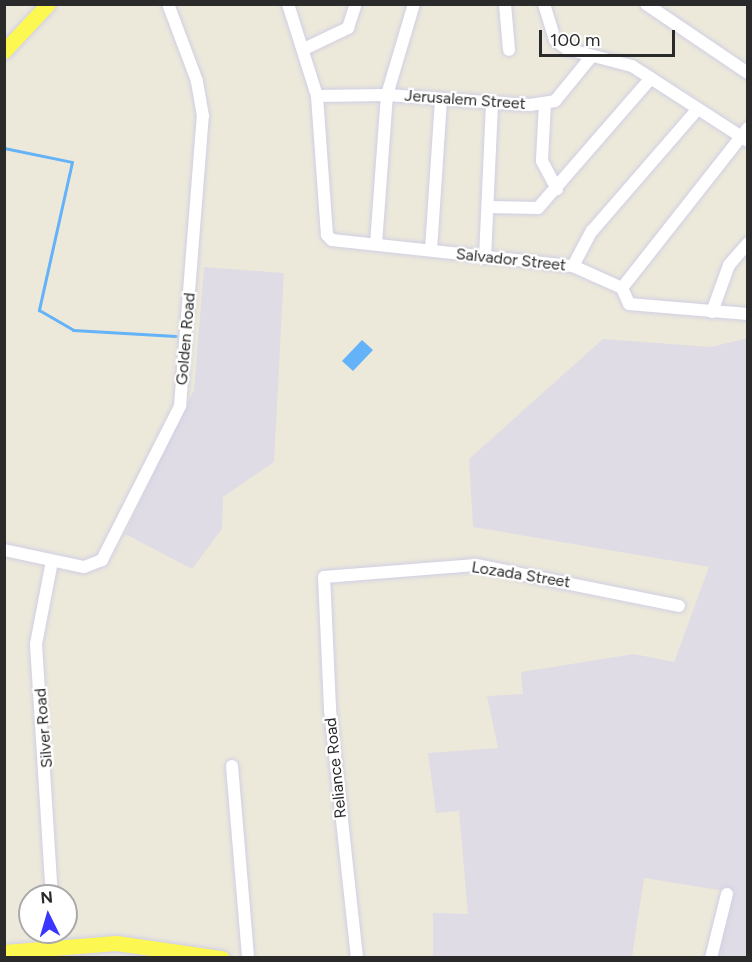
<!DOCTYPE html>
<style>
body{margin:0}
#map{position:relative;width:752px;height:962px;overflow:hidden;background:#ede9da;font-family:Figtree,sans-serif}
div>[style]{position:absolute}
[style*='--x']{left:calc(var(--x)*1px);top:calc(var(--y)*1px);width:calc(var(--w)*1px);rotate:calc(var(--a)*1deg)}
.industrial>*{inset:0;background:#e0dce5}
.water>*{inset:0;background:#64b2f8}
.stream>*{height:3px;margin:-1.5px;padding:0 1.5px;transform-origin:1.5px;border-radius:1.5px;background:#64b2f8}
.roads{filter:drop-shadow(0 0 2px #d0cfe4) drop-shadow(0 0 2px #d0cfe4)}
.minor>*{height:12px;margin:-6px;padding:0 6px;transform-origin:6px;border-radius:6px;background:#fff}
.major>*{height:15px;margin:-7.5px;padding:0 7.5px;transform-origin:7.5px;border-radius:7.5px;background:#fcf751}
span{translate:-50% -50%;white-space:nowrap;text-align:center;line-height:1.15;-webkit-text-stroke:4.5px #fff;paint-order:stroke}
.street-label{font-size:16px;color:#2a2a2a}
.frame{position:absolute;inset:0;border:6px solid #2a2a2a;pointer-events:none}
.north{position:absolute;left:18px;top:884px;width:60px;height:60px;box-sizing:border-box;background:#fff;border:2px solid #aaa;border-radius:50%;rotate:355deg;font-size:16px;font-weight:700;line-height:24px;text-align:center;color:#2a2a2a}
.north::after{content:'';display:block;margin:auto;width:21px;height:27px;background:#3a36ff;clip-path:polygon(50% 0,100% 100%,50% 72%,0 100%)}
.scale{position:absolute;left:539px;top:30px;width:136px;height:27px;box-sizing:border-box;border:3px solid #2a2a2a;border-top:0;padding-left:8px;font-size:18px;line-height:21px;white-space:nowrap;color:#2a2a2a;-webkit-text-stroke:4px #fff;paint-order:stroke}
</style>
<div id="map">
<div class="industrial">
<i style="clip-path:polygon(204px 267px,284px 273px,274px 462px,223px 497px,222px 529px,192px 569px,125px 534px,194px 390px)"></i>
<i style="clip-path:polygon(747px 338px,747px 957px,714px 957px,731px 892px,644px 878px,632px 957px,433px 957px,433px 913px,468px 914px,459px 811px,436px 813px,428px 753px,498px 748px,487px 696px,523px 694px,521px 672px,634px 654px,674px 662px,709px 567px,473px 527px,469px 459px,603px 339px,711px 347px)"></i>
</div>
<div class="water">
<i style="clip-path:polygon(362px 340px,373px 350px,353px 371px,342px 361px)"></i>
</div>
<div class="stream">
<i style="--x:4;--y:148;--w:69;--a:11.6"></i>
<i style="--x:72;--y:162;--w:152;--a:102.6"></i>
<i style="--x:39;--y:310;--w:39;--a:30"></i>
<i style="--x:73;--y:330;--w:103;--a:3.3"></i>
</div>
<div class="roads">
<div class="minor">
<i style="--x:288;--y:4;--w:96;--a:72.5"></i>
<i style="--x:317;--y:96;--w:139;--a:85.9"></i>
<i style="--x:327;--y:235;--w:7;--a:45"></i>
<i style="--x:332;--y:240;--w:242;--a:6.2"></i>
<i style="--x:573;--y:266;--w:54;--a:24.2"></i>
<i style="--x:622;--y:288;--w:17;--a:66"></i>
<i style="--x:629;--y:304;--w:119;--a:4.8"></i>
<i style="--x:505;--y:4;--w:46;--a:85"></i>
<i style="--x:544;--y:4;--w:38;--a:73"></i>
<i style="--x:555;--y:40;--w:15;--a:37"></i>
<i style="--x:567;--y:49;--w:67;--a:14.7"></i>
<i style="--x:632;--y:66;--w:138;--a:32.9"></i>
<i style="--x:646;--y:4;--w:123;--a:34.1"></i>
<i style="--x:304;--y:49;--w:49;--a:-25.5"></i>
<i style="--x:348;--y:28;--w:25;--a:-72"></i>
<i style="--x:317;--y:96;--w:70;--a:-0.8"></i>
<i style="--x:387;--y:95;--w:143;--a:4"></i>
<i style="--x:530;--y:105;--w:25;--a:-9"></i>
<i style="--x:555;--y:101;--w:57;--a:-50.7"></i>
<i style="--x:545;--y:103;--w:58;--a:93"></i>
<i style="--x:542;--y:161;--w:32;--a:62"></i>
<i style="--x:488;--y:207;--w:50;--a:1.1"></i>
<i style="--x:538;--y:208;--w:172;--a:-49"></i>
<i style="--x:376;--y:244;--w:149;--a:-85.8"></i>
<i style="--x:387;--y:95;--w:95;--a:-73.5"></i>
<i style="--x:431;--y:250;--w:150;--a:-86.2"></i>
<i style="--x:485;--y:258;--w:155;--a:-87.4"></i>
<i style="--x:573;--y:266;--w:40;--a:-62"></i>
<i style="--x:592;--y:231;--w:159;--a:-49.1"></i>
<i style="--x:622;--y:288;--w:204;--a:-51.8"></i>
<i style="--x:712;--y:312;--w:50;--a:-70.1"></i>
<i style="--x:729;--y:265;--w:29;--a:-49"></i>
<i style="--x:4;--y:550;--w:82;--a:12"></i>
<i style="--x:84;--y:567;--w:19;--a:-21"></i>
<i style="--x:102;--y:560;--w:173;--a:-63.1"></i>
<i style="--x:180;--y:406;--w:291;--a:-85.5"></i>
<i style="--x:203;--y:116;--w:36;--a:-100"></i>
<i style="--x:197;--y:81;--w:82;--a:-110.6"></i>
<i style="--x:52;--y:561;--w:85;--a:100.9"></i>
<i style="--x:36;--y:644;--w:253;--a:86.4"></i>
<i style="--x:232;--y:766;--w:193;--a:85.2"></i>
<i style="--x:54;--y:932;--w:16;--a:90"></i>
<i style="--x:357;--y:958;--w:251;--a:-96.2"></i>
<i style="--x:330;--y:708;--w:131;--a:-92.6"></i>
<i style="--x:324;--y:577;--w:152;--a:-4.5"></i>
<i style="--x:476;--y:565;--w:207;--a:11.4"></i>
<i style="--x:711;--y:958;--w:66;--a:-76"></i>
</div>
<div class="major">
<i style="--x:4;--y:51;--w:64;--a:-46.9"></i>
<i style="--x:4;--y:952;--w:112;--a:-4.6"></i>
<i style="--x:116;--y:943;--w:107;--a:8.1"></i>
</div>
</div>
<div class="street-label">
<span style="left:465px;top:100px;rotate:4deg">Jerusalem Street</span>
<span style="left:511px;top:260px;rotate:6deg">Salvador Street</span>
<span style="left:186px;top:339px;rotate:-85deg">Golden Road</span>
<span style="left:521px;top:575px;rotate:9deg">Lozada Street</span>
<span style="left:44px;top:728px;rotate:-95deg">Silver Road</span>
<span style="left:336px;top:768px;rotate:-96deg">Reliance Road</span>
</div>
<div class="frame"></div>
<div class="north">N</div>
<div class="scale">100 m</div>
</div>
